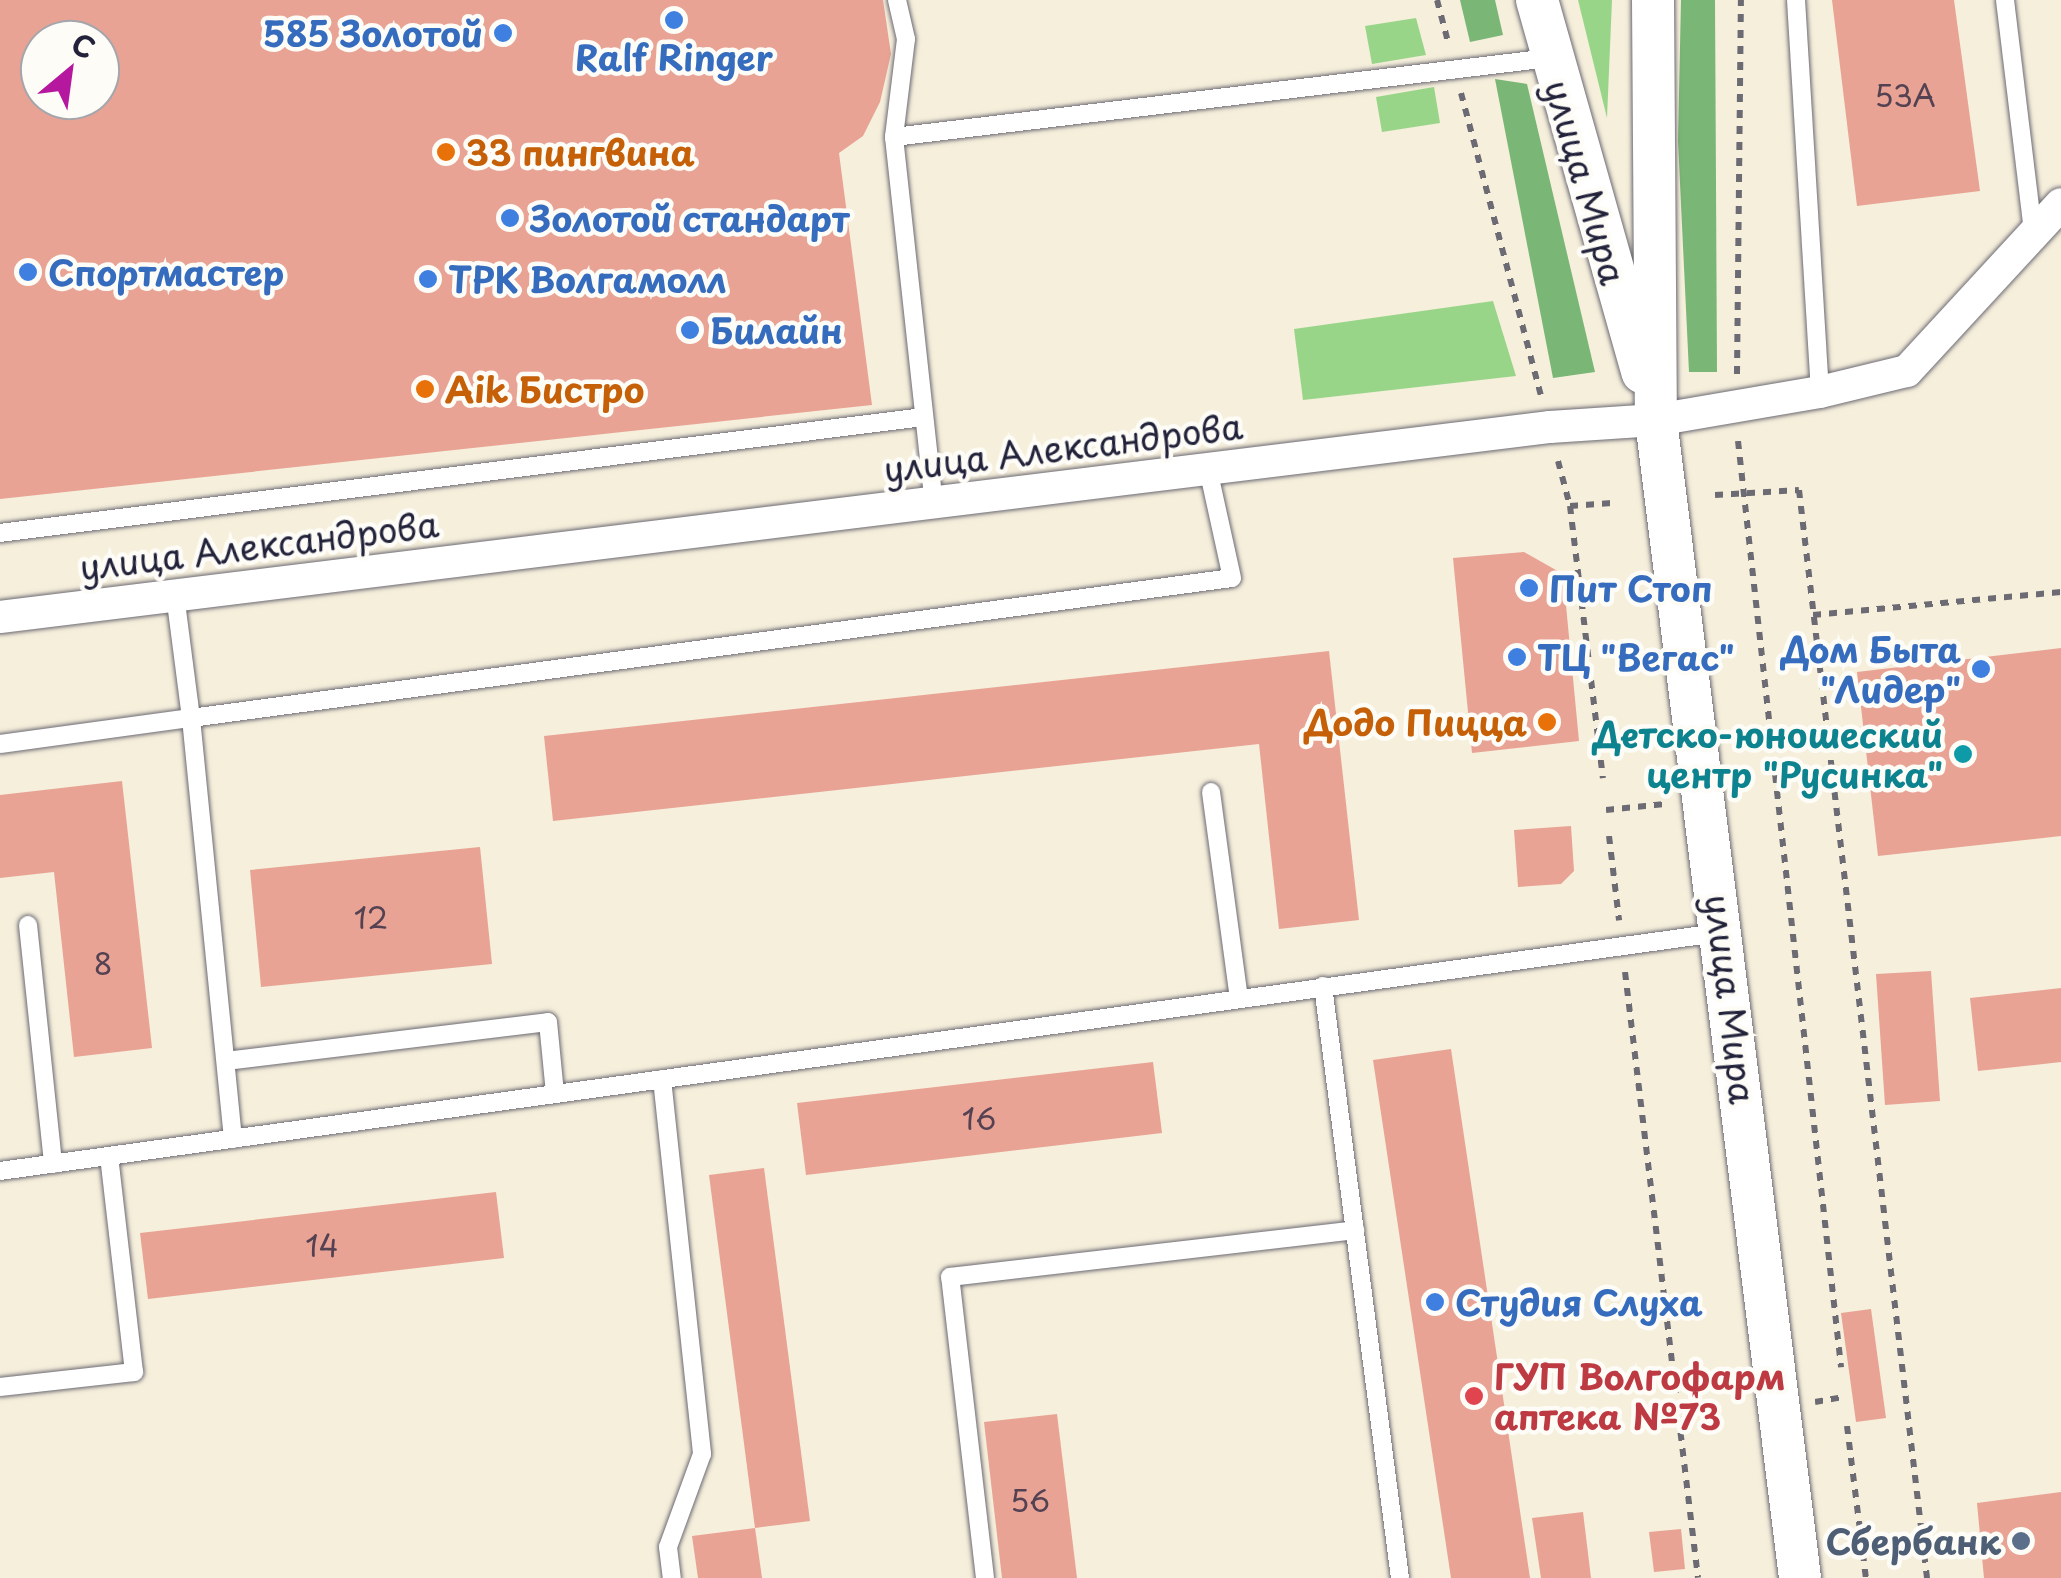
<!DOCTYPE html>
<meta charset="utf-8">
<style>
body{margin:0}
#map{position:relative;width:2061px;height:1578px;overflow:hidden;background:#f6efdc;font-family:"Playpen Sans",sans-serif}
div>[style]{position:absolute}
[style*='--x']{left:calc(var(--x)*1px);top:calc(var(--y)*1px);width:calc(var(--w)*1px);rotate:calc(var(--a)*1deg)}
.green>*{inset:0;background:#99d589}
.forest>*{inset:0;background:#7ab675}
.building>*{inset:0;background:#e8a395}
.path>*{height:6px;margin-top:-3px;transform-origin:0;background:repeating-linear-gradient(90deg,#6c6a73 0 8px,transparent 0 16px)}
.roads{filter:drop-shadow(0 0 2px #6c6a73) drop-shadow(0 0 2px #6c6a73)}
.service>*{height:18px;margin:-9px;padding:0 9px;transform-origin:9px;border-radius:9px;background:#fff}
.minor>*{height:32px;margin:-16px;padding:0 16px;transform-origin:16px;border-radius:16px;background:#fff}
.tertiary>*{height:42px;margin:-21px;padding:0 21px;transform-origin:21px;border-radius:21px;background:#fff}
.dots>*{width:28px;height:28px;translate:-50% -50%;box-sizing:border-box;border:5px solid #fdfcf7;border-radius:50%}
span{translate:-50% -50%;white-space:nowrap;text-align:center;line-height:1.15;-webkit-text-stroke:9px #fdfcf7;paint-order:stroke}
.number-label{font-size:30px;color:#544252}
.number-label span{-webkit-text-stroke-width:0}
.shop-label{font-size:35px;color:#366cbe;font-weight:700}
.right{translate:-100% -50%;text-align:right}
.left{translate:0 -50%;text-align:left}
.food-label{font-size:35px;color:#c56008;font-weight:700}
.street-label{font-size:35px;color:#22223b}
.culture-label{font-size:35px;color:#0d838f;font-weight:700}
.health-label{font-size:35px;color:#be3a42;font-weight:700}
.service-label{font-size:35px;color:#4e5e75;font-weight:700}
.north{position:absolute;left:20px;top:20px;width:100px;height:100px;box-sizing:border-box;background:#fdfcf7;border:2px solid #a5a5ac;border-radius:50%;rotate:29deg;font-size:28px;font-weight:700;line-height:40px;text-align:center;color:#22223b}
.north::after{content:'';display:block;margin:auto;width:35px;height:45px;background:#b5179e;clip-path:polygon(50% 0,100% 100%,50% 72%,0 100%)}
</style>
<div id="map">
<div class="green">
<i style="clip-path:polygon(1578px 0,1612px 0,1607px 118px)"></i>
<i style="clip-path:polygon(1416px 18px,1426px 55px,1372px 64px,1365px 26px)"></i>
<i style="clip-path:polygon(1434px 87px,1440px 123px,1382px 132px,1376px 97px)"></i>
<i style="clip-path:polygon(1493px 301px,1516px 376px,1303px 400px,1294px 329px)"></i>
</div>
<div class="forest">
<i style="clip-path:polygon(1460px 0,1495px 0,1503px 35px,1470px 42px)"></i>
<i style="clip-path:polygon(1681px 0,1715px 0,1717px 372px,1689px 372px,1678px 141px)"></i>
<i style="clip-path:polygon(1495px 79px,1527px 84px,1595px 372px,1553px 378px)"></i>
</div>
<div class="building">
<i style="clip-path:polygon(evenodd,0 0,883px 0,891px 54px,880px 102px,863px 136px,839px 153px,872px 405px,0 499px,0 0,40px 40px,100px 40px,100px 100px,40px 100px,40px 40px)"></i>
<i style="clip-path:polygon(1832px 0,1954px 0,1980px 191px,1857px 206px)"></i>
<i style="clip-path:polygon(1524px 552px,1563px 574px,1579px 741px,1472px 753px,1453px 558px)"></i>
<i style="clip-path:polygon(2061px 648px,2061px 836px,1878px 856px,1857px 672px)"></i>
<i style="clip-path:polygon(1329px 651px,1359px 920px,1279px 929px,1259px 744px,553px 821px,544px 736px)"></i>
<i style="clip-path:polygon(122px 781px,152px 1048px,74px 1057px,54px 872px,0 878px,0 795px)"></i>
<i style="clip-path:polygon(1571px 826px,1574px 871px,1561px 884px,1518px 887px,1514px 830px)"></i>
<i style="clip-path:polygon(480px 847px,492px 964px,261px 987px,250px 870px)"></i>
<i style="clip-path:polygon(1931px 971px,1940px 1101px,1885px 1105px,1876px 974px)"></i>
<i style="clip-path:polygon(2061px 988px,2061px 1062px,1978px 1071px,1970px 998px)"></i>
<i style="clip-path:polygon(1451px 1049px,1530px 1578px,1451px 1578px,1373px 1060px)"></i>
<i style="clip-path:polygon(1153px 1062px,1162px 1133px,806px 1175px,797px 1103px)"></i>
<i style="clip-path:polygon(764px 1168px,810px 1521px,755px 1528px,709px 1175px)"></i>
<i style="clip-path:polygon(496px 1192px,504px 1258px,148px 1299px,140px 1233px)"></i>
<i style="clip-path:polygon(1871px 1309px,1886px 1418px,1856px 1422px,1841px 1313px)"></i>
<i style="clip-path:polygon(1057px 1414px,1077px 1578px,1002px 1578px,984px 1422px)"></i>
<i style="clip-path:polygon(2061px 1492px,2061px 1578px,1984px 1578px,1977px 1503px)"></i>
<i style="clip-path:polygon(1583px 1512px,1591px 1578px,1541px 1578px,1532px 1518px)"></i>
<i style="clip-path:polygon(755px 1528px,762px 1578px,698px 1578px,692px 1536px)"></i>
<i style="clip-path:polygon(1681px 1529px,1685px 1569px,1654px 1572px,1649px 1532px)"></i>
</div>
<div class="path">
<i style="--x:1437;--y:0;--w:43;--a:75.3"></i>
<i style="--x:1461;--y:93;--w:312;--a:75.2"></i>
<i style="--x:1737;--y:374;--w:374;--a:-89.4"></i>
<i style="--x:1738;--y:441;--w:932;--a:83.65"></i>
<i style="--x:1558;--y:461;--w:47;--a:75.1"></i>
<i style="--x:1570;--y:506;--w:274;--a:83.1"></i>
<i style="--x:1715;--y:495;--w:84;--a:-3.4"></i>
<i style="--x:1799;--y:490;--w:1096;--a:83.29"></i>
<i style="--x:1570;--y:506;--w:42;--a:-4.1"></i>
<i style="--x:1813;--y:615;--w:249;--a:-5.3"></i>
<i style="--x:1606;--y:810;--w:59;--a:-5.8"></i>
<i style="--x:1609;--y:836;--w:85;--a:83.2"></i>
<i style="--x:1625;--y:972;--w:610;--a:83.13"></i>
<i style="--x:1815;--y:1402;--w:28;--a:-10"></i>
<i style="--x:1847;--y:1426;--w:153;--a:82.9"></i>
</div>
<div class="roads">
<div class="service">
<i style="--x:897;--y:0;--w:40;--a:77"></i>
<i style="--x:906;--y:39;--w:99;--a:97"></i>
<i style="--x:894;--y:137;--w:368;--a:83.8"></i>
<i style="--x:1796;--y:0;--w:393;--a:86.5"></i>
<i style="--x:2005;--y:0;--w:233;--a:83.1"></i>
<i style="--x:894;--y:137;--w:661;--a:-6.87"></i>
<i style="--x:0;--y:533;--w:930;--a:-7.16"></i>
<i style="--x:0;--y:744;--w:193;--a:-7.8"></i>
<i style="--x:191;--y:718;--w:124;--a:-97.4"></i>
<i style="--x:1211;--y:792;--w:208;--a:82.3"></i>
<i style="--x:28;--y:925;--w:240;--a:84"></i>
<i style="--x:1323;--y:986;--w:597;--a:82.59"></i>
<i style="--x:226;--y:1061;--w:324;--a:-6.9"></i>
<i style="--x:548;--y:1022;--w:72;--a:84.4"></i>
<i style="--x:662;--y:1079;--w:377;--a:83.9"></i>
<i style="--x:702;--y:1454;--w:99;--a:110.1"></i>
<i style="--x:668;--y:1547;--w:31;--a:83"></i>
<i style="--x:233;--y:1139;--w:423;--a:-95.7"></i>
<i style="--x:191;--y:718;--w:1050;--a:-7.66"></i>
<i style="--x:1232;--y:578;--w:112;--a:-102.4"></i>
<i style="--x:0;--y:1171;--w:1734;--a:-7.89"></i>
<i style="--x:0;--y:1387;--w:135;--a:-6.4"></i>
<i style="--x:134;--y:1372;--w:217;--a:-96.6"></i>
<i style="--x:985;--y:1578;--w:303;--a:-96.6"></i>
<i style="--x:950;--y:1277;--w:408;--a:-6.6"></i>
</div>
<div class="minor">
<i style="--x:0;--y:617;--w:1562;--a:-6.99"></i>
<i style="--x:1550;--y:427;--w:106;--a:-3.8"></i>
<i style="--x:1656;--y:420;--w:166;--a:-9.7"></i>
<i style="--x:1820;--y:392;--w:89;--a:-13.6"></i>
<i style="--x:1907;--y:371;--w:227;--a:-47.3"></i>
</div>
<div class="tertiary">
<i style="--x:1537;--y:0;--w:387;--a:74.2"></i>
<i style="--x:1653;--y:0;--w:420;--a:89.6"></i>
<i style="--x:1656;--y:420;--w:1167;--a:82.91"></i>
</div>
</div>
<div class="dots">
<i style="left:674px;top:20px;background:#3f7fe0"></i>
<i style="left:503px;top:33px;background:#3f7fe0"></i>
<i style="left:446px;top:152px;background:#e8710a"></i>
<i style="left:510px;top:218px;background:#3f7fe0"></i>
<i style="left:28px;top:272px;background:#3f7fe0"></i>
<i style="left:428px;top:279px;background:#3f7fe0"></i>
<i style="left:690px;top:330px;background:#3f7fe0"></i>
<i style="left:425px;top:389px;background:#e8710a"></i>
<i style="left:1529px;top:588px;background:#3f7fe0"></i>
<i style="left:1517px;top:657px;background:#3f7fe0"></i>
<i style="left:1981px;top:669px;background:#3f7fe0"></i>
<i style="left:1547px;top:722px;background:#e8710a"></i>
<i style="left:1963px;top:754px;background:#0f9aa8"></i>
<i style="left:1435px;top:1302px;background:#3f7fe0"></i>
<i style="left:1474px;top:1396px;background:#e0444e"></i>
<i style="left:2021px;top:1541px;background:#5c6f8a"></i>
</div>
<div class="number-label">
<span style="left:1905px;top:95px">53А</span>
<span style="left:371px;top:917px">12</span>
<span style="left:103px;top:963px">8</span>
<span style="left:979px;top:1118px">16</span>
<span style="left:322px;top:1245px">14</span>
<span style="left:1030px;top:1500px">56</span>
</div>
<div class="shop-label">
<span class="right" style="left:483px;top:33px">585 Золотой</span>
<span style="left:674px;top:57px">Ralf Ringer</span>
<span class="left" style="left:530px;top:218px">Золотой стандарт</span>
<span class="left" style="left:48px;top:272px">Спортмастер</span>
<span class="left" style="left:448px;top:279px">ТРК Волгамолл</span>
<span class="left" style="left:710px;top:330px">Билайн</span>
<span class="left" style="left:1549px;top:588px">Пит Стоп</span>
<span class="right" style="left:1961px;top:669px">Дом Быта<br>"Лидер"</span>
<span class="left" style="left:1537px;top:657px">ТЦ "Вегас"</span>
<span class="left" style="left:1455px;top:1302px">Студия Слуха</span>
</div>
<div class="food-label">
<span class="left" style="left:466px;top:152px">33 пингвина</span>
<span class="left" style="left:445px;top:389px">Aik Бистро</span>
<span class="right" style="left:1527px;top:722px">Додо Пицца</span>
</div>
<div class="street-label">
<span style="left:1586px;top:182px;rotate:74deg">улица Мира</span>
<span style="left:1063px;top:447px;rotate:-7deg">улица Александрова</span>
<span style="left:259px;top:545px;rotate:-7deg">улица Александрова</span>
<span style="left:1731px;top:999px;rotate:83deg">улица Мира</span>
</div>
<div class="culture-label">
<span class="right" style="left:1943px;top:754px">Детско-юношеский<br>центр "Русинка"</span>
</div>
<div class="health-label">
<span class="left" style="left:1494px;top:1396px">ГУП Волгофарм<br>аптека №73</span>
</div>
<div class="service-label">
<span class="right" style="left:2001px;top:1541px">Сбербанк</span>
</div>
<div class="north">С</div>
</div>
